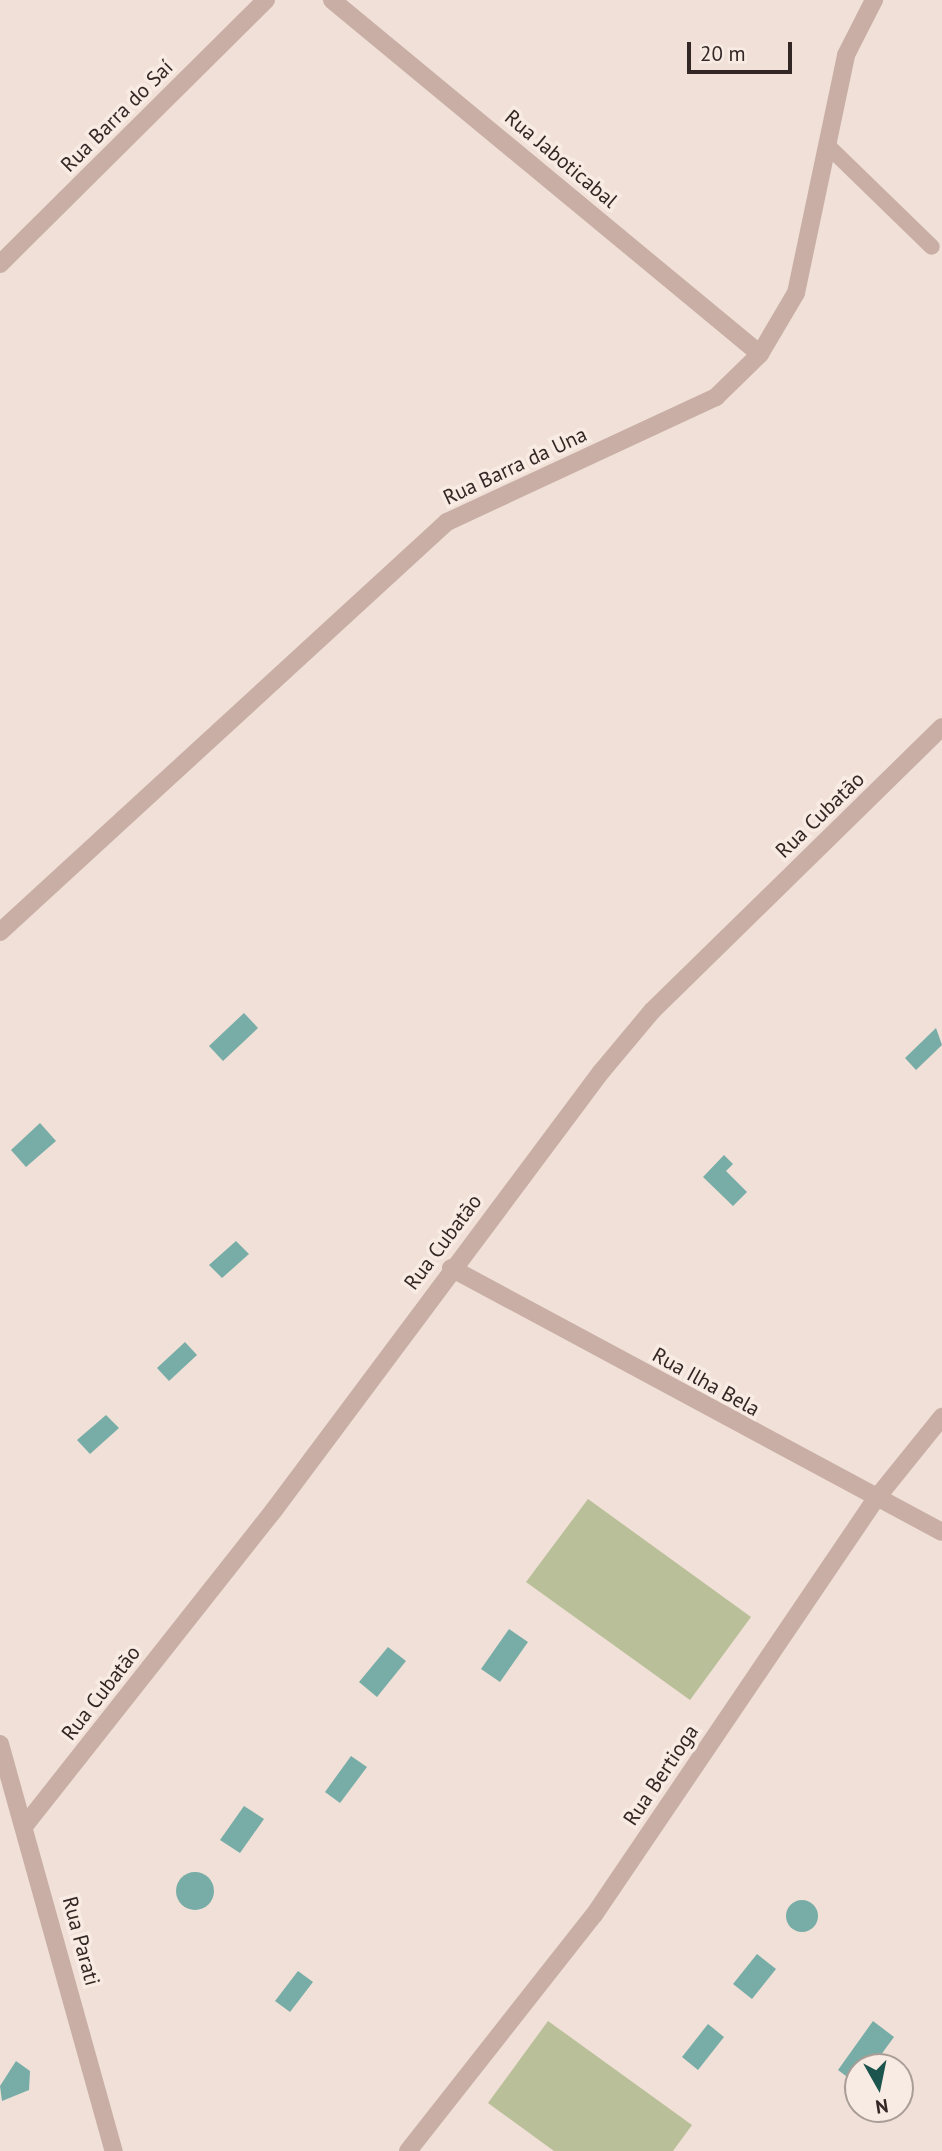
<!DOCTYPE html>
<meta charset="utf-8">
<style>
body{margin:0}
#map{position:relative;width:942px;height:2151px;overflow:hidden;background:#f0e0d7;font-family:"PT Sans",sans-serif}
div>[style]{position:absolute}
[style*='--x']{left:calc(var(--x)*1px);top:calc(var(--y)*1px);width:calc(var(--w)*1px);rotate:calc(var(--a)*1deg)}
.green>*{inset:0;background:#b9bf98}
.water>*{inset:0;background:#77ada6}
.round{border-radius:50%}
.service>*{height:16px;margin:-8px;padding:0 8px;transform-origin:8px;border-radius:8px;background:#c8aea4}
.minor>*{height:18px;margin:-9px;padding:0 9px;transform-origin:9px;border-radius:9px;background:#c8aea4}
span{translate:-50% -50%;white-space:nowrap;text-align:center;line-height:1.15;-webkit-text-stroke:7px #f8ebe3;paint-order:stroke}
.street-label{font-size:21px;color:#332725}
.north{position:absolute;left:844px;top:2053px;width:70px;height:70px;box-sizing:border-box;background:#f8ebe3;border:2px solid #a99d97;border-radius:50%;rotate:171deg;font-size:19px;font-weight:700;line-height:28px;text-align:center;color:#332725}
.north::after{content:'';display:block;margin:auto;width:24px;height:32px;background:#1c544e;clip-path:polygon(50% 0,100% 100%,50% 72%,0 100%)}
.scale{position:absolute;left:687px;top:42px;width:105px;height:32px;box-sizing:border-box;border:4px solid #332725;border-top:0;padding-left:9px;font-size:21px;line-height:24px;white-space:nowrap;color:#332725;-webkit-text-stroke:5px #f8ebe3;paint-order:stroke}
</style>
<div id="map">
<div class="green">
<i style="clip-path:polygon(588px 1499px,751px 1617px,690px 1700px,526px 1582px)"></i>
<i style="clip-path:polygon(548px 2021px,692px 2125px,673px 2151px,554px 2151px,488px 2103px)"></i>
</div>
<div class="water">
<i style="clip-path:polygon(244px 1013px,258px 1028px,223px 1061px,209px 1046px)"></i>
<i style="clip-path:polygon(936px 1028px,942px 1045px,916px 1070px,905px 1058px)"></i>
<i style="clip-path:polygon(40px 1123px,56px 1141px,26px 1167px,11px 1150px)"></i>
<i style="clip-path:polygon(724px 1155px,733px 1164px,726px 1171px,747px 1192px,733px 1206px,703px 1177px)"></i>
<i style="clip-path:polygon(236px 1241px,249px 1254px,222px 1278px,209px 1265px)"></i>
<i style="clip-path:polygon(185px 1342px,197px 1355px,169px 1381px,157px 1368px)"></i>
<i style="clip-path:polygon(106px 1415px,119px 1428px,90px 1454px,77px 1440px)"></i>
<i style="clip-path:polygon(509px 1629px,528px 1642px,500px 1682px,481px 1669px)"></i>
<i style="clip-path:polygon(388px 1647px,406px 1661px,377px 1697px,359px 1682px)"></i>
<i style="clip-path:polygon(351px 1756px,367px 1767px,340px 1803px,325px 1792px)"></i>
<i style="clip-path:polygon(244px 1806px,264px 1819px,240px 1853px,220px 1840px)"></i>
<i class="round" style="left:176px;top:1872px;width:38px;height:38px"></i>
<i class="round" style="left:786px;top:1900px;width:32px;height:32px"></i>
<i style="clip-path:polygon(757px 1954px,776px 1969px,752px 1999px,733px 1984px)"></i>
<i style="clip-path:polygon(298px 1971px,313px 1982px,290px 2012px,275px 2001px)"></i>
<i style="clip-path:polygon(873px 2021px,894px 2037px,872px 2067px,858px 2067px,858px 2085px,838px 2070px)"></i>
<i style="clip-path:polygon(708px 2024px,724px 2037px,698px 2070px,682px 2057px)"></i>
<i style="clip-path:polygon(16px 2061px,30px 2071px,29px 2090px,2px 2101px,0 2086px)"></i>
</div>
<div class="service">
<i style="--x:827;--y:145;--w:146;--a:44.2"></i>
</div>
<div class="minor">
<i style="--x:332;--y:0;--w:555;--a:39.59"></i>
<i style="--x:0;--y:264;--w:375;--a:-44.8"></i>
<i style="--x:0;--y:932;--w:607;--a:-42.53"></i>
<i style="--x:447;--y:522;--w:297;--a:-24.9"></i>
<i style="--x:716;--y:397;--w:62;--a:-44.3"></i>
<i style="--x:760;--y:354;--w:71;--a:-59.5"></i>
<i style="--x:796;--y:293;--w:243;--a:-78.1"></i>
<i style="--x:846;--y:55;--w:62;--a:-63"></i>
<i style="--x:451;--y:1268;--w:557;--a:28.27"></i>
<i style="--x:0;--y:1744;--w:423;--a:74.4"></i>
<i style="--x:26;--y:1824;--w:400;--a:-51.7"></i>
<i style="--x:274;--y:1510;--w:547;--a:-53.26"></i>
<i style="--x:601;--y:1072;--w:80;--a:-50.1"></i>
<i style="--x:652;--y:1011;--w:406;--a:-44.4"></i>
<i style="--x:408;--y:2151;--w:300;--a:-51.8"></i>
<i style="--x:594;--y:1915;--w:501;--a:-55.9"></i>
<i style="--x:875;--y:1500;--w:107;--a:-51.1"></i>
</div>
<div class="street-label">
<span style="left:117px;top:116px;rotate:-45deg">Rua Barra do Saí</span>
<span style="left:561px;top:159px;rotate:40deg">Rua Jaboticabal</span>
<span style="left:515px;top:466px;rotate:-25deg">Rua Barra da Una</span>
<span style="left:820px;top:815px;rotate:-44deg">Rua Cubatão</span>
<span style="left:443px;top:1242px;rotate:-53deg">Rua Cubatão</span>
<span style="left:706px;top:1382px;rotate:29deg">Rua Ilha Bela</span>
<span style="left:101px;top:1693px;rotate:-52deg">Rua Cubatão</span>
<span style="left:661px;top:1775px;rotate:-56deg">Rua Bertioga</span>
<span style="left:81px;top:1941px;rotate:75deg">Rua Parati</span>
</div>
<div class="north">N</div>
<div class="scale">20 m</div>
</div>
